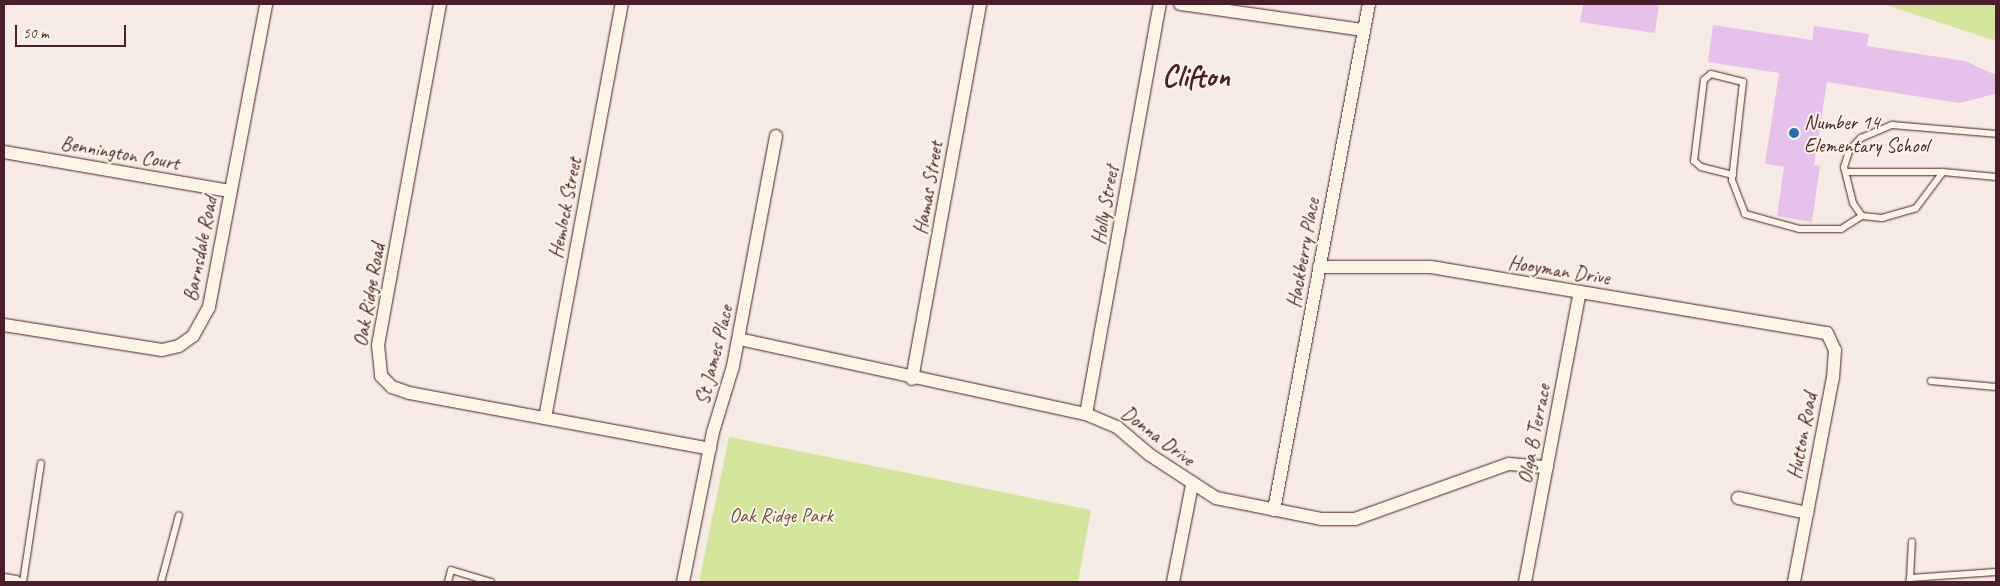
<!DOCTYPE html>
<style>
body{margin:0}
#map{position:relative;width:2000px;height:586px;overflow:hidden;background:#f7ebe6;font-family:Caveat,sans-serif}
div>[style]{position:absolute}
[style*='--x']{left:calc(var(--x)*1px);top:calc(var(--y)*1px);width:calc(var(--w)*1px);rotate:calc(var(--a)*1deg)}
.green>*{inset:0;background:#d3e69b}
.building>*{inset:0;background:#e5c1ec}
.roads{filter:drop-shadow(0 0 1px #4a1f2b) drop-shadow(0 0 1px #4a1f2b)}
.service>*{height:6px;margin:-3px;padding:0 3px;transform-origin:3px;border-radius:3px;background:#fcf5e5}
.minor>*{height:12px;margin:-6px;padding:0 6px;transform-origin:6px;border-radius:6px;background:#fcf5e5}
.dots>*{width:14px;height:14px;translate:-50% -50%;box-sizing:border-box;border:2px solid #fcf5e5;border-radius:50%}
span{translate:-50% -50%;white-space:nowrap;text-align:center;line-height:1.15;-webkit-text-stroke:4px #fcf5e5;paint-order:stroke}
.poi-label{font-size:20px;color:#4a1f2b}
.left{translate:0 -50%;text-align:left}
.street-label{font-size:20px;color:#4a1f2b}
.park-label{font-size:20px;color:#6c5147}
.town-label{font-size:30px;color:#4a1f2b;font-weight:700}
.frame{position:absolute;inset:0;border:5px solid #4a1f2b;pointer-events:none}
.scale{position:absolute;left:15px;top:25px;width:111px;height:22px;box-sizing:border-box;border:2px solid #4a1f2b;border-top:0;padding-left:6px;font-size:15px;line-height:18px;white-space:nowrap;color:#4a1f2b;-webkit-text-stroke:4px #fcf5e5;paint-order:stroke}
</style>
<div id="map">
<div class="green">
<i style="clip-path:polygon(1883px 4px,1996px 4px,1996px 41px)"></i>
<i style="clip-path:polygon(729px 437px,1091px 510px,1078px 582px,699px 582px)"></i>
</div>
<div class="building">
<i style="clip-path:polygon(1583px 4px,1659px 4px,1655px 33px,1580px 22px)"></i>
<i style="clip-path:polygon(1713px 25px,1812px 40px,1814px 26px,1869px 34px,1867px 46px,1965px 61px,1996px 75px,1995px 94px,1959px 103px,1827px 82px,1814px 165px,1820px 166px,1812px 222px,1777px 216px,1784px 167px,1765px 164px,1779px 73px,1708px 62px)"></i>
</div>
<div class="roads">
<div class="service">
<i style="--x:1846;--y:172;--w:97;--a:0"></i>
<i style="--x:1943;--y:172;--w:53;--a:5.4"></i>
<i style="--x:1733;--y:175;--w:33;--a:-166"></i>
<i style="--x:1701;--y:167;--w:9;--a:-139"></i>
<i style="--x:1694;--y:161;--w:82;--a:-83"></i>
<i style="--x:1704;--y:80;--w:9;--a:-41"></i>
<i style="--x:1711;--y:74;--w:33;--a:14"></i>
<i style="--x:1743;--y:82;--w:99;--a:96.4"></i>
<i style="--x:1732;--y:180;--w:36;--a:69"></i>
<i style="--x:1745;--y:214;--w:56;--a:15.5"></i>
<i style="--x:1799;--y:229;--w:42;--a:0"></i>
<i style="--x:1841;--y:229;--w:25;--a:-32"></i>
<i style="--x:1862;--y:216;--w:20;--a:6"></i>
<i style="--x:1882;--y:218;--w:35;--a:-16"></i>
<i style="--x:1916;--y:208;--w:45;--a:-53.1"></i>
<i style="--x:1862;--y:216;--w:16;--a:-125"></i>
<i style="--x:1853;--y:203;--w:37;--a:-104"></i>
<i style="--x:1844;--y:167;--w:19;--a:-72"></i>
<i style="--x:1850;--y:149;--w:16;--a:-45"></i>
<i style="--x:1861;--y:138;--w:34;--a:-23"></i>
<i style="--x:1892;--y:125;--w:104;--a:4.9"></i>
<i style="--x:1931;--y:381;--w:65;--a:5.3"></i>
<i style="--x:1910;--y:578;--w:36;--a:-87"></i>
<i style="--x:23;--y:582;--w:120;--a:-81.4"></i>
<i style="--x:161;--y:582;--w:69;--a:-75"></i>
<i style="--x:448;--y:582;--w:12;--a:-76"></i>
<i style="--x:451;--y:570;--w:42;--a:16.7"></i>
<i style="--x:1909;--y:582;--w:4;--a:-76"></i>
<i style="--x:1910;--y:578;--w:86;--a:-4"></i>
</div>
<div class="minor">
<i style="--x:440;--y:4;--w:347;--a:100.3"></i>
<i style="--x:378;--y:345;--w:31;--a:84"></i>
<i style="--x:381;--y:376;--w:16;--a:45"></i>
<i style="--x:392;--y:387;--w:18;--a:19"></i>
<i style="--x:409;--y:393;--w:306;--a:10.5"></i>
<i style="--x:1180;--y:4;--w:185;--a:8.1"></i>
<i style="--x:4;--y:152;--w:229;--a:9.8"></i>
<i style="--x:1319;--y:267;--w:112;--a:0"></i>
<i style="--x:1431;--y:267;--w:401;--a:9.5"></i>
<i style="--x:1827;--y:333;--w:19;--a:65"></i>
<i style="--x:1835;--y:350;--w:27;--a:94"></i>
<i style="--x:1833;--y:377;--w:209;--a:100.8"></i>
<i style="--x:4;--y:325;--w:160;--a:9"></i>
<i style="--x:162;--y:350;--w:17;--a:-13"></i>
<i style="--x:179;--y:346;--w:17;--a:-36"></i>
<i style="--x:193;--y:336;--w:33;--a:-61"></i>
<i style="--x:209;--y:307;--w:308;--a:-79.3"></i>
<i style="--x:739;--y:339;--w:355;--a:12.2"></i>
<i style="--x:1086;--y:414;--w:34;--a:23"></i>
<i style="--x:1117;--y:427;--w:43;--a:40.3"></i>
<i style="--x:1150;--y:455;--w:79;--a:33.1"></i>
<i style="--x:1216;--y:498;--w:107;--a:11.3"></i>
<i style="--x:1321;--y:519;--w:34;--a:0"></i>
<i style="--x:1355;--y:519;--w:164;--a:-19.7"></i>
<i style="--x:1509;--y:464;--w:38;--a:5"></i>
<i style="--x:912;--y:379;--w:381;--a:-79.7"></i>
<i style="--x:1086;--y:414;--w:417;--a:-79.8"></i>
<i style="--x:545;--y:418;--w:421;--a:-79.5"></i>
<i style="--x:1738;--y:498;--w:71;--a:12.3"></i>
<i style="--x:1274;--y:510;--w:515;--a:-79.37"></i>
<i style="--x:4;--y:580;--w:12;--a:9"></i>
<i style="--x:683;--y:582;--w:153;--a:-78.7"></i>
<i style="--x:713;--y:432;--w:69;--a:-73.1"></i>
<i style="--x:733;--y:366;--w:234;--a:-79.4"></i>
<i style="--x:1173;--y:582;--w:99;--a:-78.9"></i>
<i style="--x:1525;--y:582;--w:295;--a:-79.3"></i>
</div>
</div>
<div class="dots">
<i style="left:1794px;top:133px;background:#1f6fb2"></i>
</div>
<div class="poi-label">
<span class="left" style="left:1804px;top:134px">Number 14<br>Elementary School</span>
</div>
<div class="street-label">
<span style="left:120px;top:153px;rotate:10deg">Bennington Court</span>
<span style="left:928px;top:188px;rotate:-80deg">Hamas Street</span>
<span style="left:1105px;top:205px;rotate:-80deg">Holly Street</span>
<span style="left:565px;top:208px;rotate:-79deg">Hemlock Street</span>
<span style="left:200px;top:249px;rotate:-79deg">Barnsdale Road</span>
<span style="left:1303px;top:253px;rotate:-80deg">Hackberry Place</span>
<span style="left:1559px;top:270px;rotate:9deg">Hooyman Drive</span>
<span style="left:369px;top:295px;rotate:-80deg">Oak Ridge Road</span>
<span style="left:714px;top:355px;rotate:-76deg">St James Place</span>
<span style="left:1534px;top:434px;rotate:-79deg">Olga B Terrace</span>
<span style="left:1158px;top:436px;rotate:37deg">Donna Drive</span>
<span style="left:1802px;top:436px;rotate:-79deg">Hutton Road</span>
</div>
<div class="park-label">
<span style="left:781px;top:515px">Oak Ridge Park</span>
</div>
<div class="town-label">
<span style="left:1196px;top:76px">Clifton</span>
</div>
<div class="frame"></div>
<div class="scale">50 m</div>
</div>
